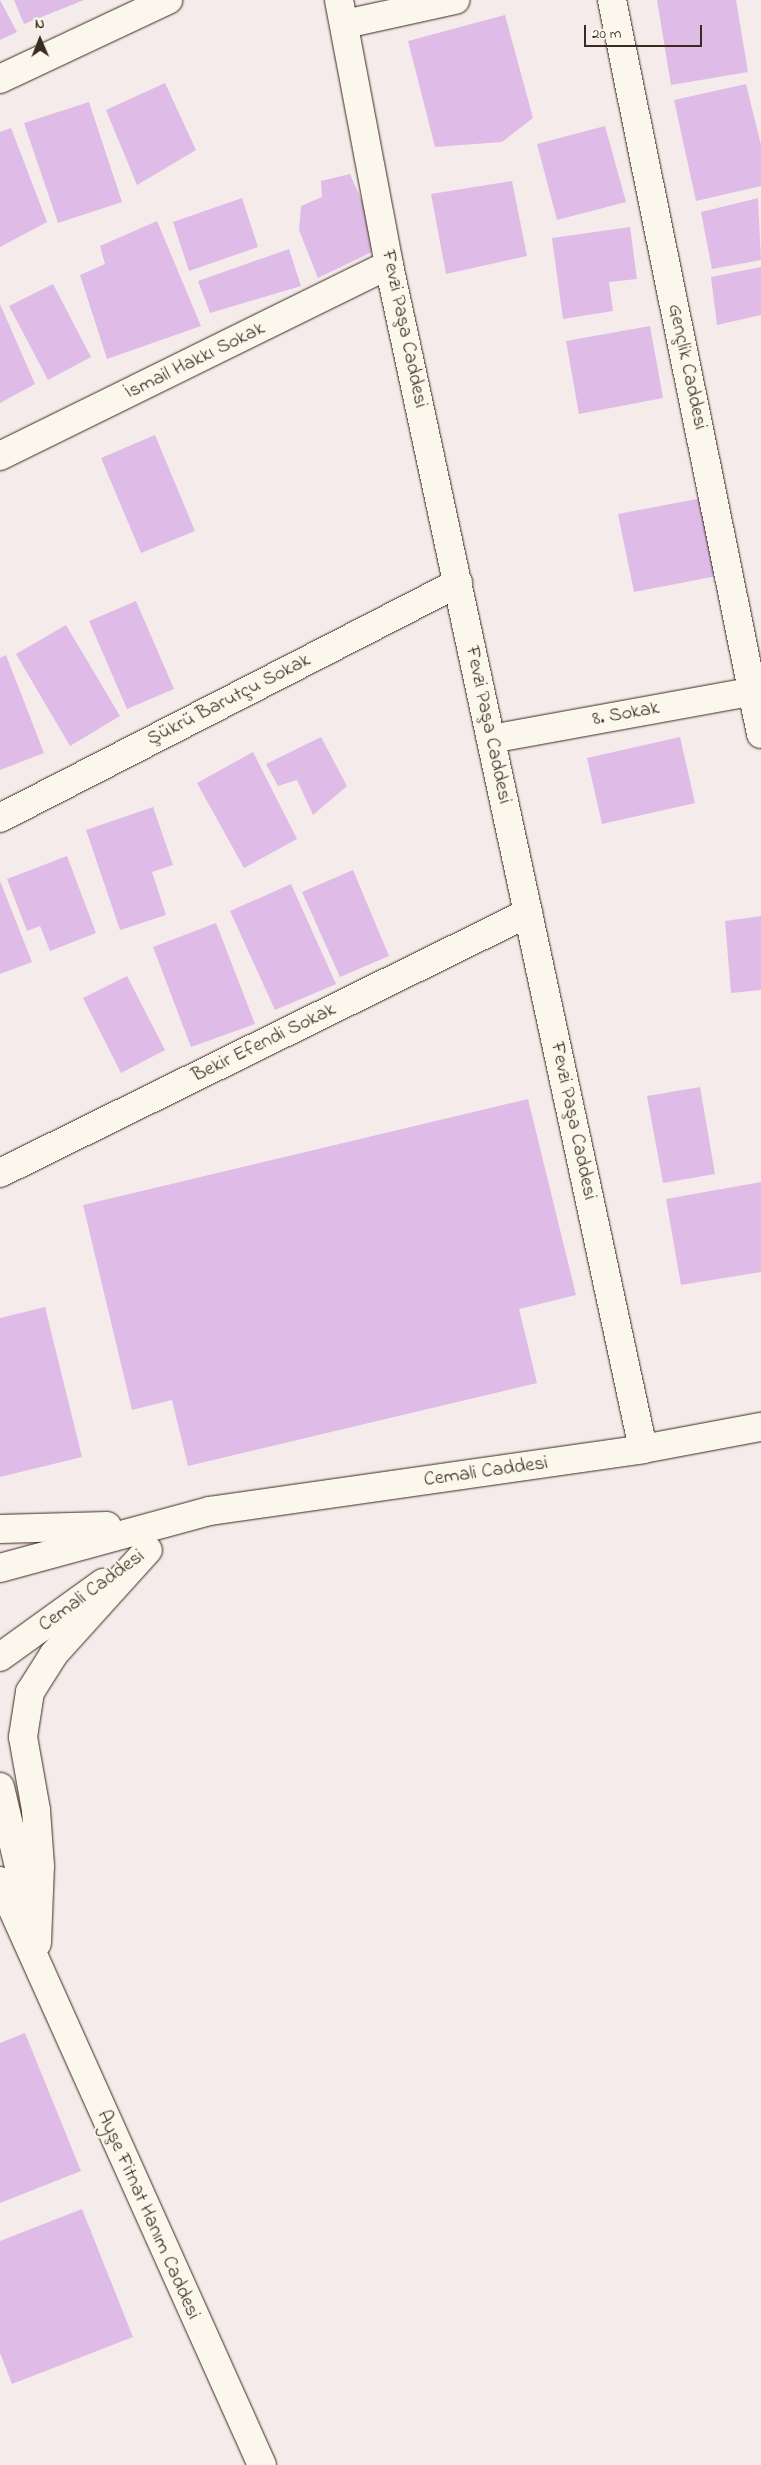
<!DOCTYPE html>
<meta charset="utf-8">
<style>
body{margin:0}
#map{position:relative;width:761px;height:2465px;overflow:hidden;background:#f5ebeb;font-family:"Indie Flower",sans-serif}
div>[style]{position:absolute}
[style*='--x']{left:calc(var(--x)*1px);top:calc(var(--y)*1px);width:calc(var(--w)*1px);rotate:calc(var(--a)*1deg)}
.building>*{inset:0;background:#dfbce7}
.roads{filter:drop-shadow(0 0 1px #3b2a1e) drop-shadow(0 0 1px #3b2a1e)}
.street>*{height:28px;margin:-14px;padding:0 14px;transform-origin:14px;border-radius:14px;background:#fbf7ec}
.secondary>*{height:28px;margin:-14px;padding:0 14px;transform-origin:14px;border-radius:14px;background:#fbf7ec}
span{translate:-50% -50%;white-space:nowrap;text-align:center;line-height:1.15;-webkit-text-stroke:4.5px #fbf7ec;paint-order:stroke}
.street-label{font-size:20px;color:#3b2a1e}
.north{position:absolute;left:15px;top:15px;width:50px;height:50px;-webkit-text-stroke:4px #fbf7ec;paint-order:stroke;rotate:359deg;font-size:14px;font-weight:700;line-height:20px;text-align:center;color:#3b2a1e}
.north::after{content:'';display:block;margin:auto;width:18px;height:22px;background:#3b2a1e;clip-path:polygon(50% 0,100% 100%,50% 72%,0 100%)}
.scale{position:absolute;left:584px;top:25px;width:118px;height:22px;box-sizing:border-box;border:2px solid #3b2a1e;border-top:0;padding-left:6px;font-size:15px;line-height:18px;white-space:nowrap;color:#3b2a1e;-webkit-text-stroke:4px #fbf7ec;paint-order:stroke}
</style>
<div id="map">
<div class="building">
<i style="clip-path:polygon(0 0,17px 32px,0 40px)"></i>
<i style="clip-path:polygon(14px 0,84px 0,24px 24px)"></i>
<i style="clip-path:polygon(657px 0,736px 0,748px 72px,671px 85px)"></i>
<i style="clip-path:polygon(505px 15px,533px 118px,502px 142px,435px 147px,408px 41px)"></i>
<i style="clip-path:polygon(165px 83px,196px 150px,137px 185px,106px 110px)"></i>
<i style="clip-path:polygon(746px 84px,761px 145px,761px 186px,696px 201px,674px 100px)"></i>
<i style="clip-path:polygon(89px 102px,122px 202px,58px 223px,24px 123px)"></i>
<i style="clip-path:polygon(605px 126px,626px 202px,557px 220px,537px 144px)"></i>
<i style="clip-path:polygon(11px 128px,47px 222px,0 247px,0 132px)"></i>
<i style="clip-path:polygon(350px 174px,382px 247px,318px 278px,299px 230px,301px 206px,322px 197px,321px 181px)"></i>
<i style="clip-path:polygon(512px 181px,527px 256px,446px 274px,431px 194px)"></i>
<i style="clip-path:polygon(242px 198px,258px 247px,189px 271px,173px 222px)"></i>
<i style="clip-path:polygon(758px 198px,761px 260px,712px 269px,701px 212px)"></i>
<i style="clip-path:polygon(157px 221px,201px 326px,107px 359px,80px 275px,105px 264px,100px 246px)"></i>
<i style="clip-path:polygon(630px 227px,637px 279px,609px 282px,613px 311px,563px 319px,552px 238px)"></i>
<i style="clip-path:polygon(289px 249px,301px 286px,210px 313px,198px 281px)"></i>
<i style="clip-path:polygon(761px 267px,761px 315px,717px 325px,711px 277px)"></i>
<i style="clip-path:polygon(53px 284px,91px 357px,48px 380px,9px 306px)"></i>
<i style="clip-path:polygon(0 304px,35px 384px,0 403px)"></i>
<i style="clip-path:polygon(650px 326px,663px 398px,579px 414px,566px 341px)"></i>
<i style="clip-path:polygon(155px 435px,195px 531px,141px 553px,101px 458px)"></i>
<i style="clip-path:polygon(702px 498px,717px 576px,634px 592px,618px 514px)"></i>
<i style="clip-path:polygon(136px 601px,174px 689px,127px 709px,89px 621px)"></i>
<i style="clip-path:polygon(66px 625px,120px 716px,70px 746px,16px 654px)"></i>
<i style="clip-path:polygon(6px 655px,44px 753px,0 770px,0 658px)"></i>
<i style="clip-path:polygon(321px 737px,347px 786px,313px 815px,297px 780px,278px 786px,266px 764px)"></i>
<i style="clip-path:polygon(680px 737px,695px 803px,602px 824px,587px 758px)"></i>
<i style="clip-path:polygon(253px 752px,297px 839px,244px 868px,197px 783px)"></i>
<i style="clip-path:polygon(153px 807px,173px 865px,152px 872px,166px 915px,120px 930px,86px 830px)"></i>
<i style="clip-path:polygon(67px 856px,96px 933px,50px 951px,40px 926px,27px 931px,7px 879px)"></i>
<i style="clip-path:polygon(353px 870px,389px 956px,340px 977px,302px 892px)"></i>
<i style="clip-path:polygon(0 881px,32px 962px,0 974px)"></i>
<i style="clip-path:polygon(291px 884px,336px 984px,275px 1010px,230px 911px)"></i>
<i style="clip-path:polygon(761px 916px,761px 990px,731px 993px,725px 921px)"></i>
<i style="clip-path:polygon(216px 923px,255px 1024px,191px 1047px,153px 947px)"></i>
<i style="clip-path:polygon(127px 976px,165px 1050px,121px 1073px,83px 998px)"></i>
<i style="clip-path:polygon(700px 1087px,715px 1174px,663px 1183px,647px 1096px)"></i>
<i style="clip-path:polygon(528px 1099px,576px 1295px,519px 1309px,537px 1383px,188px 1466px,172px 1400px,132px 1410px,83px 1205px)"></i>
<i style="clip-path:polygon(761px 1182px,761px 1272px,681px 1285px,666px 1199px)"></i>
<i style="clip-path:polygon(45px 1307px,82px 1457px,0 1477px,0 1318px)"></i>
<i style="clip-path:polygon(25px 2033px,81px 2171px,0 2203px,0 2043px)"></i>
<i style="clip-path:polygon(82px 2209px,133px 2337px,12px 2384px,0 2353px,0 2241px)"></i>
</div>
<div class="roads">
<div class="street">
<i style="--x:339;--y:0;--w:270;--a:79.3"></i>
<i style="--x:389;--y:265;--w:1211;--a:77.89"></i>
<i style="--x:612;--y:0;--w:749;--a:78.53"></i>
<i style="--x:345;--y:24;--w:113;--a:-12.3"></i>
<i style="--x:0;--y:79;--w:186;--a:-25.2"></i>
<i style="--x:0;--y:456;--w:433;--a:-26.2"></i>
<i style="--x:491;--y:739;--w:274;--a:-10.3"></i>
<i style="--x:0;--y:818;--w:515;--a:-27.16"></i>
<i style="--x:0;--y:1173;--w:589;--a:-26.22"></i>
</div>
<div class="secondary">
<i style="--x:0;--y:1529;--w:107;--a:-1.6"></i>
<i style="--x:0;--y:1568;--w:218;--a:-15.2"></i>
<i style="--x:210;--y:1511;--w:437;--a:-8.1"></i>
<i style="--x:643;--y:1449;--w:120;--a:-10.6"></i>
<i style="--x:0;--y:1657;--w:127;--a:-35.7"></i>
<i style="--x:0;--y:1787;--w:125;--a:76.6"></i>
<i style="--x:0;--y:1881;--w:640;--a:65.84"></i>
<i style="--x:37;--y:1943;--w:77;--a:-87.8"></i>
<i style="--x:40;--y:1866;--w:56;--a:-94.1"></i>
<i style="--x:36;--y:1810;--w:74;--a:-100.1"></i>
<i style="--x:23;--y:1737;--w:46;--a:-81.2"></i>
<i style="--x:30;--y:1692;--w:45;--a:-57.7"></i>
<i style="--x:54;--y:1654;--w:140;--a:-47.9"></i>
</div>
</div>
<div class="street-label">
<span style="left:404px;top:329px;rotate:78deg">Fevzi Paşa Caddesi</span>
<span style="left:195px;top:361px;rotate:-26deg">İsmail Hakkı Sokak</span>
<span style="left:687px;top:367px;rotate:78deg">Gençlik Caddesi</span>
<span style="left:229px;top:700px;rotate:-27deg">Şükrü Barutçu Sokak</span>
<span style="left:626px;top:714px;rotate:-10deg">8. Sokak</span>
<span style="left:488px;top:725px;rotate:78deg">Fevzi Paşa Caddesi</span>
<span style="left:264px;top:1043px;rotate:-26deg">Bekir Efendi Sokak</span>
<span style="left:573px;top:1121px;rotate:78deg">Fevzi Paşa Caddesi</span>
<span style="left:486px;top:1472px;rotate:-8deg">Cemali Caddesi</span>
<span style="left:92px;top:1591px;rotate:-36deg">Cemali Caddesi</span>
<span style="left:148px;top:2215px;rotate:66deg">Ayşe Fitnat Hanım Caddesi</span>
</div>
<div class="north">N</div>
<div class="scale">20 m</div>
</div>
